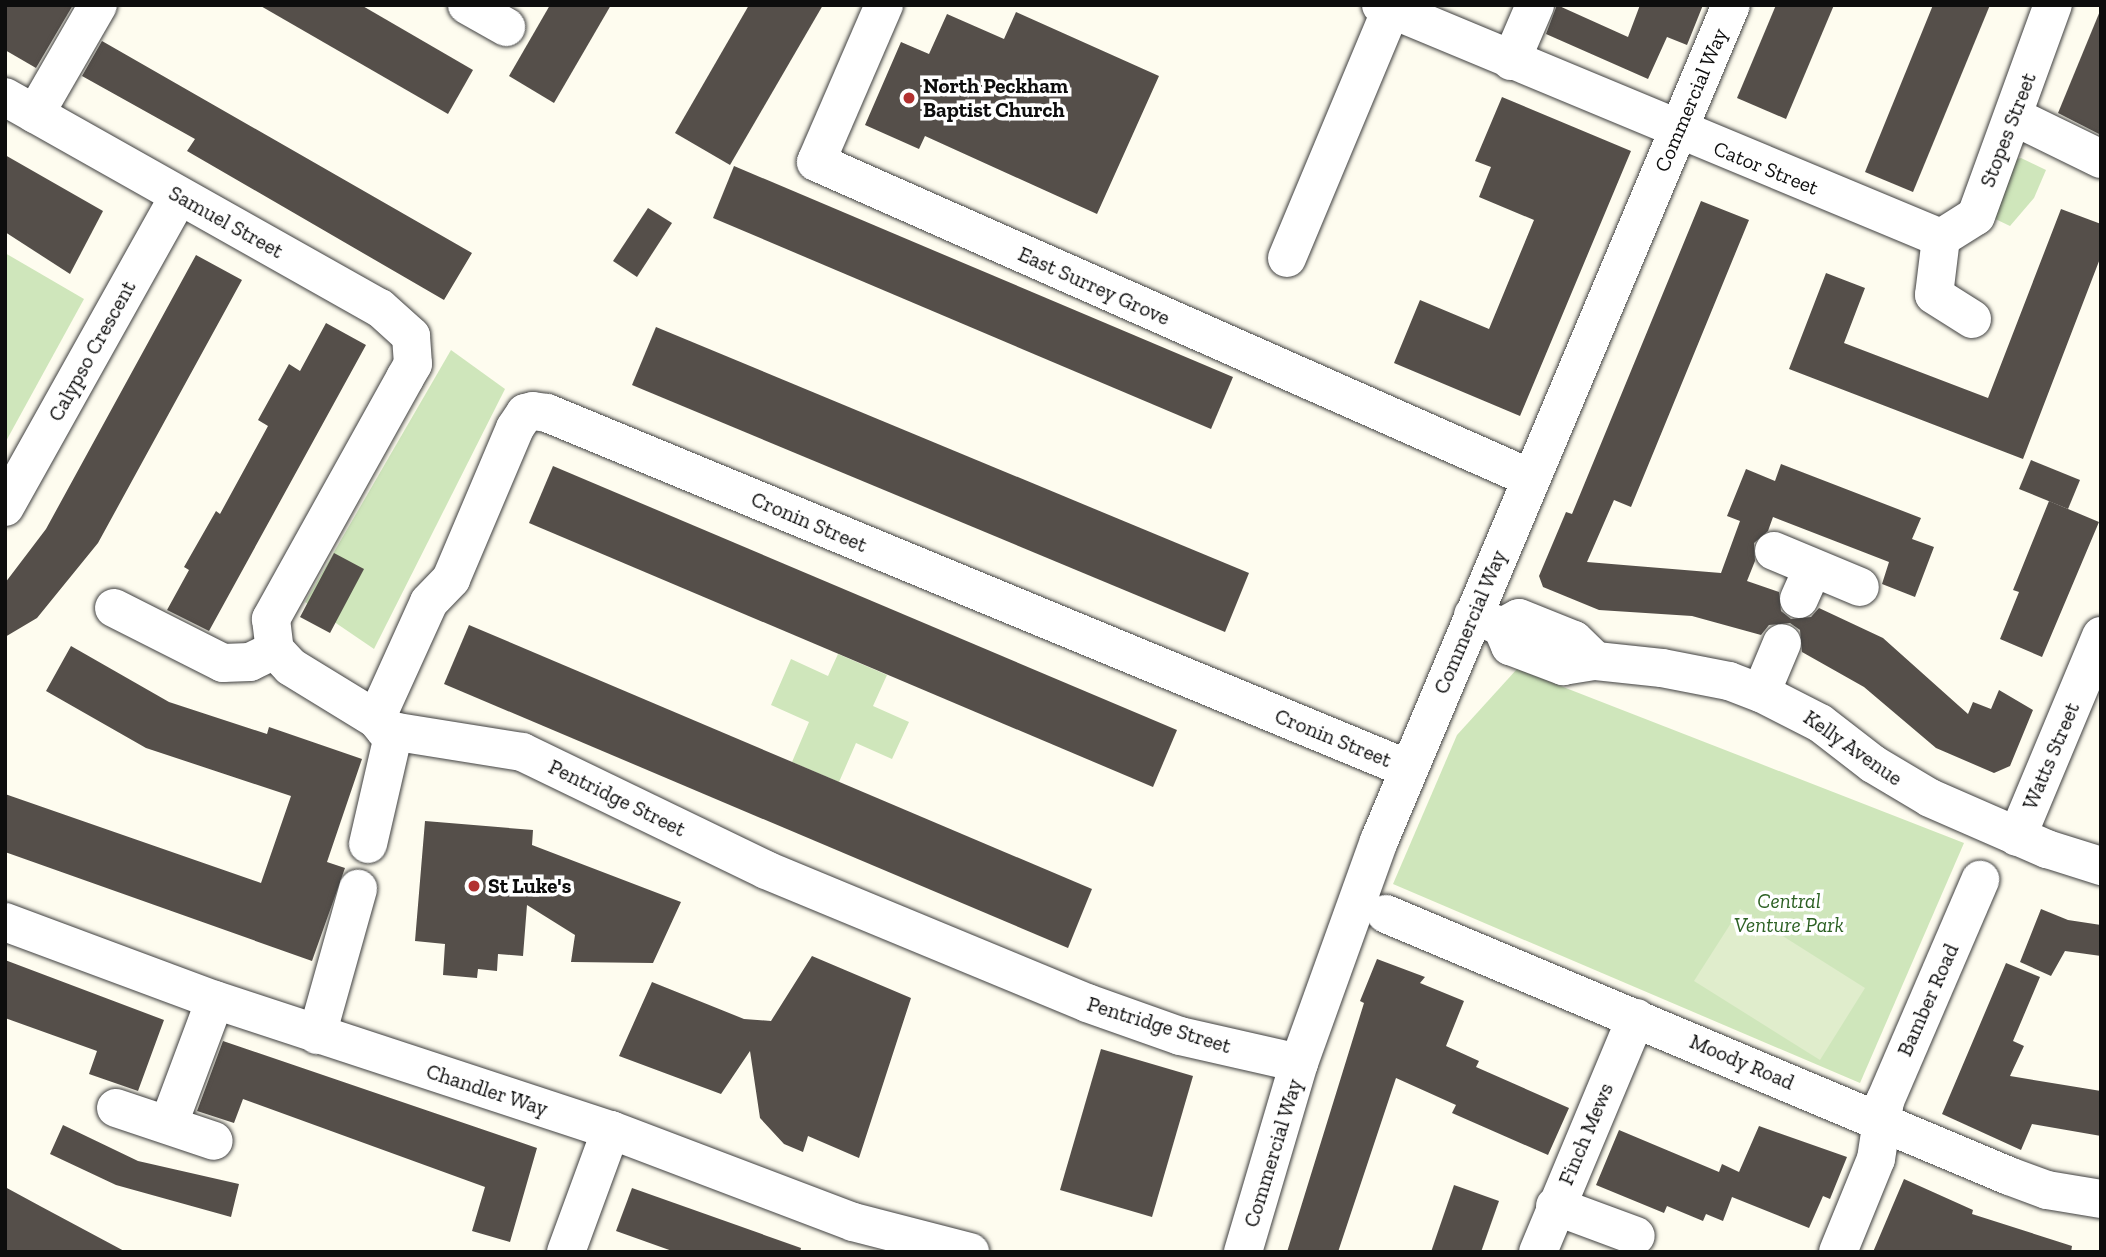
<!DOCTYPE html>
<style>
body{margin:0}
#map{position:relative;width:2106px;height:1257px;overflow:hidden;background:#fefcef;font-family:"Zilla Slab",serif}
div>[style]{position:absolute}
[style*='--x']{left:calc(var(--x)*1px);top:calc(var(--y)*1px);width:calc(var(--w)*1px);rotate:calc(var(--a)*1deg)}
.green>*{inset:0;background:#cfe6bb}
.pitch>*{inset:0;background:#e0edcc}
.building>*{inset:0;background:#554f4a}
.roads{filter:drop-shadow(0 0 2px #404040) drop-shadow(0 0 2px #404040)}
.minor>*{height:38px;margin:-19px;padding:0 19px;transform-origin:19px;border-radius:19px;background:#fff}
.dots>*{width:19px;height:19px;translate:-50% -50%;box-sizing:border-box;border:4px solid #fff;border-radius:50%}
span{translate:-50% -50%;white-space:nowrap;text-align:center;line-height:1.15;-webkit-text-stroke:7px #fff;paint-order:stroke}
.poi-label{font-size:21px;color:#0d0d0d;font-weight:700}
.left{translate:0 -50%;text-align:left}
.street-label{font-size:21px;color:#0d0d0d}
.park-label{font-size:21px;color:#2c6023;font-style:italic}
.frame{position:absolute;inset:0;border:7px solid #0d0d0d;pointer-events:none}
</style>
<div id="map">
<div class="green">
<i style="clip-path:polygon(2021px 158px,2046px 170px,2034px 198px,2010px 226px,1989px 216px,2013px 160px)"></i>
<i style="clip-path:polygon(5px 253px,84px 299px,5px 443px)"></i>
<i style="clip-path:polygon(451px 350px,505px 389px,374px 649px,305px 602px)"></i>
<i style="clip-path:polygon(838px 654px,887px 675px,873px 706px,909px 722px,892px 759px,856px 743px,839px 782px,792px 762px,809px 722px,771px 705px,791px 659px,828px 676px)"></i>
<i style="clip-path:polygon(1517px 669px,1964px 843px,1860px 1083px,1393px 884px,1457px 735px)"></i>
</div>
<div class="pitch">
<i style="clip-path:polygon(1740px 909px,1865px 988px,1820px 1060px,1694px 981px)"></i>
</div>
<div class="building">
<i style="clip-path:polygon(5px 5px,73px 5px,36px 68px,5px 50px)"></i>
<i style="clip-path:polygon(259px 5px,361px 5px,473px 70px,448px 114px)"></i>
<i style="clip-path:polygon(550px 5px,611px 5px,554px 103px,509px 76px)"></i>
<i style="clip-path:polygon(749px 5px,823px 5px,730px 165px,675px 133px)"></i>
<i style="clip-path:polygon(1557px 5px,1628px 37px,1640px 5px,1703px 5px,1687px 45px,1667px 37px,1648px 79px,1546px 34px)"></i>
<i style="clip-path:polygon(1776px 5px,1834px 5px,1786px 119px,1737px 98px)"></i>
<i style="clip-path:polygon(1933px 5px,1990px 5px,1913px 192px,1865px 172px)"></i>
<i style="clip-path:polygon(2100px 11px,2101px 11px,2101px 135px,2058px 113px)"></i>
<i style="clip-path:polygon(1016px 12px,1159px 76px,1097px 214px,925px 136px,919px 149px,865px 125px,901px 42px,929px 54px,947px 14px,1004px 39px)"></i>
<i style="clip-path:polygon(102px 41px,472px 253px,444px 300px,187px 151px,195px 139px,82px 76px)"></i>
<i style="clip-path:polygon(1502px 97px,1631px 151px,1520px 416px,1394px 363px,1420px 300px,1489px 329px,1534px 220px,1479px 197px,1491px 167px,1475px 161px)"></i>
<i style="clip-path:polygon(5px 155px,103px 211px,70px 274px,5px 232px)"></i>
<i style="clip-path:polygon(734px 166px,1233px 377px,1211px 429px,713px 218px)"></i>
<i style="clip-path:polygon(1701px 201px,1749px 220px,1631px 507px,1614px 500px,1587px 562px,1721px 573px,1740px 521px,1727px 516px,1746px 469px,1775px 481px,1781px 464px,1921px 518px,1912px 539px,1934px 547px,1915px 597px,1882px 584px,1889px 562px,1773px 517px,1768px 531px,1754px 543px,1755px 561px,1747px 581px,1779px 592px,1781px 611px,1791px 619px,1811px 617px,1819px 608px,1883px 638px,1968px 714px,1973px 702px,1991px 709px,1999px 690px,2033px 710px,2010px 766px,1994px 773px,1936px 748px,1864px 687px,1802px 652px,1800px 630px,1790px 623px,1769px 625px,1761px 635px,1692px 616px,1599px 610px,1543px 587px,1539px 576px,1566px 512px,1572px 514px)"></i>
<i style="clip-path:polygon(648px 208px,672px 223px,637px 277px,613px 261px)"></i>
<i style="clip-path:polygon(2061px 209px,2101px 224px,2101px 256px,2023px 459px,1789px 369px,1826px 273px,1865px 288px,1844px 343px,1988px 398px)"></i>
<i style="clip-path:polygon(196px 255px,242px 280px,98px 543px,37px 618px,5px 637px,5px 583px,46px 529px)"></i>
<i style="clip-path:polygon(326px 323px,366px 345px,209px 631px,167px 610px,189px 570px,184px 567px,216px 511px,220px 514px,268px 426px,258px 420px,289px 364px,300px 371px)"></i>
<i style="clip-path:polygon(656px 327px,1249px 573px,1225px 632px,632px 385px)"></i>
<i style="clip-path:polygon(2031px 460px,2080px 480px,2068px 509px,2019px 489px)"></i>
<i style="clip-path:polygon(553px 466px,1177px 730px,1153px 787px,529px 523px)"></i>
<i style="clip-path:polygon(2049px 501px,2099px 522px,2042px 657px,2000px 639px,2019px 592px,2013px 590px)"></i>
<i style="clip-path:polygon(334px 553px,364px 569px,330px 633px,300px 617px)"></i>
<i style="clip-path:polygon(469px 625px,1092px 889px,1068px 948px,444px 684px)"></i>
<i style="clip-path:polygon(71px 646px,169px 702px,267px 734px,269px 727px,362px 759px,327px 862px,345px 868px,312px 961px,5px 852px,5px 794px,261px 883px,291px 796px,146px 748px,46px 691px)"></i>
<i style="clip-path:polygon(425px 821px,533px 830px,532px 845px,681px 902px,653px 963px,571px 962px,575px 935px,527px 905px,523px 956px,498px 954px,497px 971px,478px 969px,477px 978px,443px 975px,445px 944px,415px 941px)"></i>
<i style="clip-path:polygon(2041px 909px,2068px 920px,2101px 925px,2101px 956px,2065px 951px,2051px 976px,2020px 962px)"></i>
<i style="clip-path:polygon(812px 956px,911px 998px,859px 1158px,808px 1136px,803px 1152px,784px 1144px,760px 1118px,750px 1051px,721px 1094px,619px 1056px,652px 982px,744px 1019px,771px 1021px)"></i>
<i style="clip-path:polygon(1377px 959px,1425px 977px,1420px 983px,1464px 1001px,1446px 1046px,1479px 1061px,1476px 1067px,1569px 1108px,1548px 1155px,1452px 1113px,1456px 1105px,1396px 1078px,1338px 1252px,1287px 1252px,1364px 1003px,1360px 1001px)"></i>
<i style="clip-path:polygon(5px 960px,164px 1020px,138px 1091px,89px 1074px,97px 1051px,5px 1018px)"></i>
<i style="clip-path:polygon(2006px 963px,2040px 977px,2013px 1041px,2024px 1046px,2010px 1076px,2101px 1091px,2101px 1136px,2032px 1124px,2021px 1150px,1942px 1114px)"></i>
<i style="clip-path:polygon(223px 1041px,537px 1148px,510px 1242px,472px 1231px,485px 1187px,243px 1099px,234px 1123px,197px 1111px)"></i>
<i style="clip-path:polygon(1101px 1049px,1193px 1076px,1152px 1217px,1060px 1190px)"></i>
<i style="clip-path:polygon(63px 1125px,138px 1161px,239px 1184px,231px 1217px,116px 1185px,50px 1154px)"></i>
<i style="clip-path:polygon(1759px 1126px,1847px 1157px,1830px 1199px,1823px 1196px,1809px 1228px,1732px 1197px,1723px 1221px,1706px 1214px,1703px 1221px,1667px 1206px,1664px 1213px,1596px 1185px,1619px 1130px,1719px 1172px,1722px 1164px,1739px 1172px)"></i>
<i style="clip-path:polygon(1904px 1179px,1973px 1210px,1972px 1214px,2072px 1246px,2071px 1252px,1873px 1252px)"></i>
<i style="clip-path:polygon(1454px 1185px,1499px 1201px,1481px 1252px,1431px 1252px)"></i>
<i style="clip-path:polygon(5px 1187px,40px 1206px,126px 1252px,5px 1252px)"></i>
<i style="clip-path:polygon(632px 1188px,801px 1248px,800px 1252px,675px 1252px,616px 1231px)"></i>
</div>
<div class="roads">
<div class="minor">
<i style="--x:467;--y:5;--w:45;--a:29.4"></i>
<i style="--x:884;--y:5;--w:171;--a:113.4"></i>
<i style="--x:816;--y:162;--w:781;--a:23.87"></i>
<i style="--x:1381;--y:5;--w:607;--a:22.59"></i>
<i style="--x:1941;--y:238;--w:57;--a:97"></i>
<i style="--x:1934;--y:295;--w:45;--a:32.3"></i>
<i style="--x:1511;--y:61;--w:61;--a:-66.8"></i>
<i style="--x:5;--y:97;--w:430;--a:29.4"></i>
<i style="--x:380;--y:308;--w:42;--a:42.1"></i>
<i style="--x:411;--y:336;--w:28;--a:86"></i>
<i style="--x:413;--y:364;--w:16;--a:120"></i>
<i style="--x:405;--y:378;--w:276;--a:119.1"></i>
<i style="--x:271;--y:619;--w:31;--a:83"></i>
<i style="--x:275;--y:650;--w:23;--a:47"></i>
<i style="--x:291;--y:667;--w:100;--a:31.5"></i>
<i style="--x:376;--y:719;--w:14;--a:51"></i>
<i style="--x:385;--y:730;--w:139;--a:9.1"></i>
<i style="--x:522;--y:752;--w:271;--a:25.8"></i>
<i style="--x:766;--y:870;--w:347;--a:22.5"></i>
<i style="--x:1087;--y:1003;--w:99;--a:19.5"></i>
<i style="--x:1180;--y:1036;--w:122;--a:12.8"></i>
<i style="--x:35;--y:114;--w:126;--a:-60"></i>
<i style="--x:2015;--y:117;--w:96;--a:26"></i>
<i style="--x:1941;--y:238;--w:41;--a:-32.2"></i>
<i style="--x:1976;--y:216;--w:225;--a:-70"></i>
<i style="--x:1287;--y:258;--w:270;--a:-67.3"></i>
<i style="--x:5;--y:507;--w:356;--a:-60.8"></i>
<i style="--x:1774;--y:551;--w:93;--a:22.7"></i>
<i style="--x:1799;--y:599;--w:34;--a:-66"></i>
<i style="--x:114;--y:608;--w:122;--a:26.8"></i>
<i style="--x:223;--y:663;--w:27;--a:-2"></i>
<i style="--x:250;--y:662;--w:28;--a:-26"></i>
<i style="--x:1473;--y:615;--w:31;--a:22"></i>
<i style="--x:1502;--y:627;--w:21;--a:67"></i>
<i style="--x:1510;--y:646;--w:57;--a:20.7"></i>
<i style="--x:1563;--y:666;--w:33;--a:-9"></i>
<i style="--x:1596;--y:661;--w:66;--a:6.1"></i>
<i style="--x:1662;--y:668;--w:68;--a:11"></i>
<i style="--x:1729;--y:681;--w:34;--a:21"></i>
<i style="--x:1761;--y:693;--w:66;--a:27"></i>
<i style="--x:1820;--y:723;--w:67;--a:37.7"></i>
<i style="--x:1873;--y:764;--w:66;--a:30.8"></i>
<i style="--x:1930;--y:798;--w:128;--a:23.6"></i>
<i style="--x:2047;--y:849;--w:57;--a:17.5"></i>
<i style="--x:1502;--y:627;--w:19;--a:-28"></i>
<i style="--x:1519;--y:618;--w:59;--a:21.8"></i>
<i style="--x:1574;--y:640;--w:30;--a:44"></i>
<i style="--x:1761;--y:693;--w:54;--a:-67.2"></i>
<i style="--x:376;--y:719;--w:128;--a:-65.6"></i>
<i style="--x:429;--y:602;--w:32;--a:-46"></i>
<i style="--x:451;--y:579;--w:164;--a:-67"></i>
<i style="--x:515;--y:428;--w:18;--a:-56"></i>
<i style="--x:525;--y:413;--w:8;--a:-14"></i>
<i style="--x:533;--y:411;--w:14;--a:8"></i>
<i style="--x:547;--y:413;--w:932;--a:22.46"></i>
<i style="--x:2017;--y:837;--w:218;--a:-67.3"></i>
<i style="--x:368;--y:844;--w:116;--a:-77"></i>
<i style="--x:1386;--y:914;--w:676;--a:22.81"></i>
<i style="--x:2009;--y:1176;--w:40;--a:20.2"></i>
<i style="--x:2047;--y:1190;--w:55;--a:9.5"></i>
<i style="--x:5;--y:922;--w:224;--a:20.4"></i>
<i style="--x:215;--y:1000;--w:417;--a:18.2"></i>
<i style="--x:611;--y:1130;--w:259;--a:20.8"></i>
<i style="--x:853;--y:1222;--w:121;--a:14.4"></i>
<i style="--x:317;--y:1035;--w:152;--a:-74.3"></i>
<i style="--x:116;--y:1108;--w:103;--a:18.6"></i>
<i style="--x:169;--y:1123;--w:131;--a:-69.5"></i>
<i style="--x:1555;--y:1206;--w:86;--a:20.3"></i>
<i style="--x:566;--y:1252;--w:130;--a:-69.8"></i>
<i style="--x:1243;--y:1252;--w:197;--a:-73.5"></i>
<i style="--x:1299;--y:1063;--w:236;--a:-70.2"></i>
<i style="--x:1379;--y:841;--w:907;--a:-67.17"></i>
<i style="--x:1538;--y:1252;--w:254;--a:-67.3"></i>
<i style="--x:1838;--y:1252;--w:100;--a:-67.8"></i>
<i style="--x:1876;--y:1159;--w:59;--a:-81.2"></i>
<i style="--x:1885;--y:1101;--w:241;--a:-66.7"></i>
</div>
</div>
<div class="dots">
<i style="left:909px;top:98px;background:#b23130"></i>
<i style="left:474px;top:886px;background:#b23130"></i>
</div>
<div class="poi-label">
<span class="left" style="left:923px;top:98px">North Peckham<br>Baptist Church</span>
<span class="left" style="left:488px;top:886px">St Luke's</span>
</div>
<div class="street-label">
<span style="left:1691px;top:100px;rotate:-67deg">Commercial Way</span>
<span style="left:2008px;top:130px;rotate:-69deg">Stopes Street</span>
<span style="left:1766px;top:168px;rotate:22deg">Cator Street</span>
<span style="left:226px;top:222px;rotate:29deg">Samuel Street</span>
<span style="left:1094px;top:286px;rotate:24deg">East Surrey Grove</span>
<span style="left:92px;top:351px;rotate:-61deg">Calypso Crescent</span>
<span style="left:809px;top:522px;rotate:23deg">Cronin Street</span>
<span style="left:1470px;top:622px;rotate:-67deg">Commercial Way</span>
<span style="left:1333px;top:738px;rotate:22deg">Cronin Street</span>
<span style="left:1853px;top:748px;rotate:35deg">Kelly Avenue</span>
<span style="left:2051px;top:756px;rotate:-67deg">Watts Street</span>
<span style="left:617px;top:798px;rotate:26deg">Pentridge Street</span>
<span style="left:1928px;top:1000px;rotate:-66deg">Bamber Road</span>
<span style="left:1159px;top:1025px;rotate:17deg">Pentridge Street</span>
<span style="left:1742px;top:1062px;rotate:23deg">Moody Road</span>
<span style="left:487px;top:1090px;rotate:18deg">Chandler Way</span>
<span style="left:1586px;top:1134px;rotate:-67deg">Finch Mews</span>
<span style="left:1273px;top:1153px;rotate:-73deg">Commercial Way</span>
</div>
<div class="park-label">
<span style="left:1789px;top:913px">Central<br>Venture Park</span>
</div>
<div class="frame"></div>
</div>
